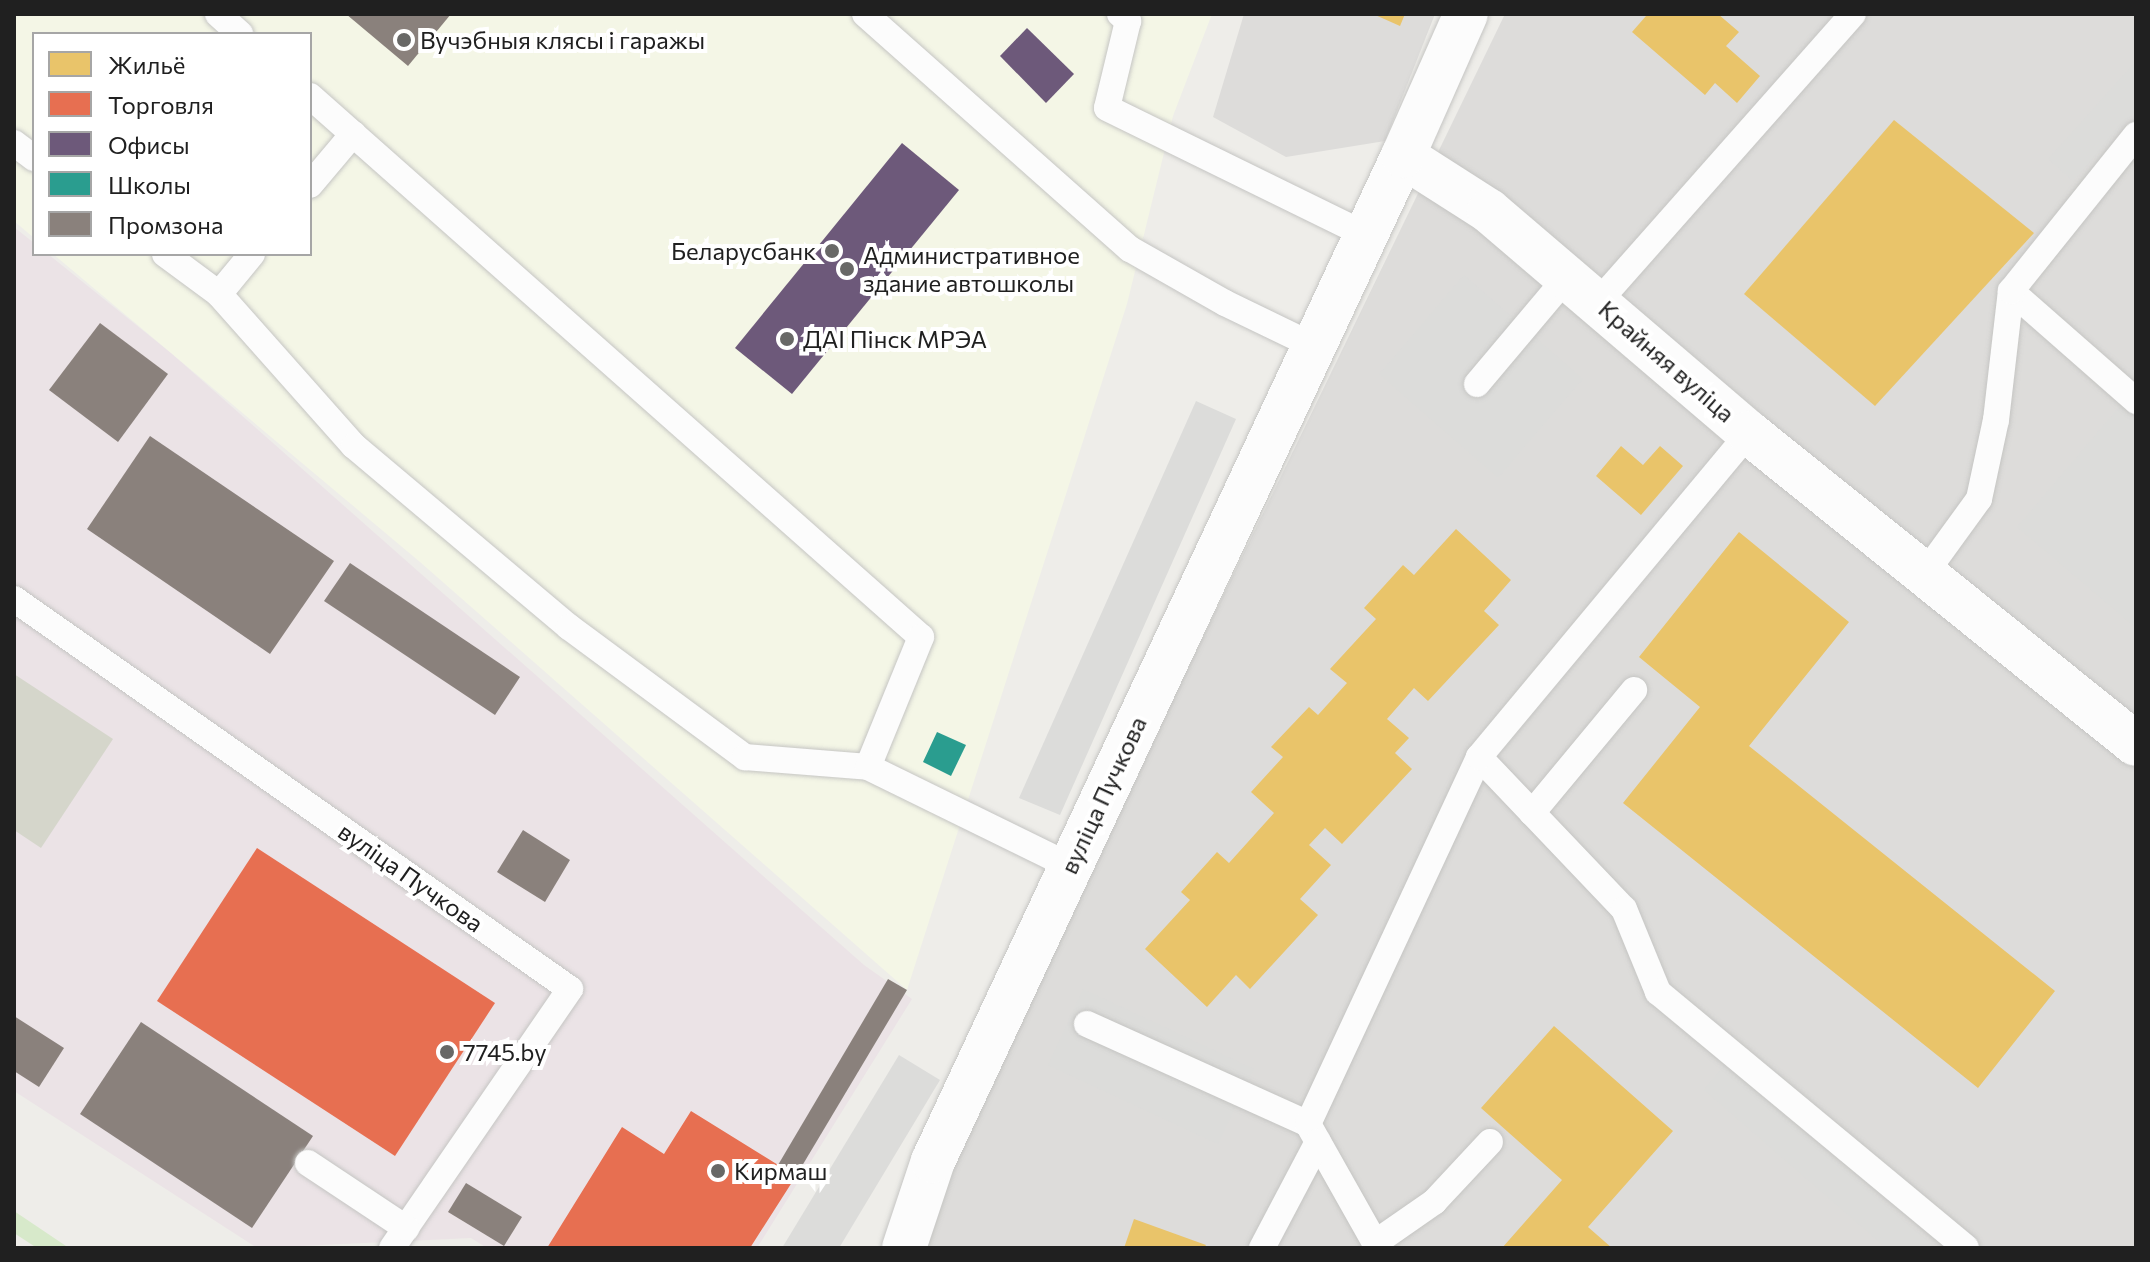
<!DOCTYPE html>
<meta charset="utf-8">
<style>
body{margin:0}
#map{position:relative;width:2150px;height:1262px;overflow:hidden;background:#eeede9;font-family:Commissioner,sans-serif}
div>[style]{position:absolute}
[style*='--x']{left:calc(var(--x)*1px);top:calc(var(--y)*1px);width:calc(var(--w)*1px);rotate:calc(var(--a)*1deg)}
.residential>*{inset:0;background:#dddcda}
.industrial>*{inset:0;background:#ebe3e6}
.education>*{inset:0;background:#f4f6e6}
.religious>*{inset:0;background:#dcdcda}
.construction>*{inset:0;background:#d5d6cb}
.grass>*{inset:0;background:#d7e9ca}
.homes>*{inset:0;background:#e9c46a}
.shops>*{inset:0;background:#e76f51}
.offices>*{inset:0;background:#6d597a}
.schools>*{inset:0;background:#2a9d8f}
.industry>*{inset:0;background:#8a817c}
.roads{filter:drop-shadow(0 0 2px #c5c5c3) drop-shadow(0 0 2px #c5c5c3)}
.lane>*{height:26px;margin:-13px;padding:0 13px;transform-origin:13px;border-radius:13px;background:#fcfcfc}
.street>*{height:44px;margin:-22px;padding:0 22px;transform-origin:22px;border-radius:22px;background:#fcfcfc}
.dots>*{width:22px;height:22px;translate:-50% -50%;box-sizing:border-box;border:4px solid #fff;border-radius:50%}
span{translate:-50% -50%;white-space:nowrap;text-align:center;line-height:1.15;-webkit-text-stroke:8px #fff;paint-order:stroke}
.poi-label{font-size:24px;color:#202020}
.left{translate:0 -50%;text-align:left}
.right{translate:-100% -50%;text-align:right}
.street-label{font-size:24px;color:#202020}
.frame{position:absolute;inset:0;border:16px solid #202020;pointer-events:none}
.legend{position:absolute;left:32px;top:32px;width:280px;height:224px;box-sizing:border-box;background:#fff;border:2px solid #a6a6a6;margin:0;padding:10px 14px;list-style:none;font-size:24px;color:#202020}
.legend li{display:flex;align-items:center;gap:16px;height:40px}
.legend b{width:40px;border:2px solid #a6a6a6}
</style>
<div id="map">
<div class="residential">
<i style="clip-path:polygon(1244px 14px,1435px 14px,1385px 141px,1286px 157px,1213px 117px)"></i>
<i style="clip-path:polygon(1505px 14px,2136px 14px,2136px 1248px,917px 1248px,966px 1126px)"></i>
</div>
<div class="industrial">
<i style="clip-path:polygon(14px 227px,34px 243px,34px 254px,48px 254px,171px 353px,864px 965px,912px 999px,757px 1248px,487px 1248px,471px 1238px,257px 1248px,14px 1091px)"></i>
</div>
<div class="education">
<i style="clip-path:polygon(14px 14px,1212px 14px,1173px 116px,1127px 304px,907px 990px,420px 562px,53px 254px,310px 254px,310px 34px,34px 34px,34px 238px,14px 221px)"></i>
</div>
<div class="religious">
<i style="clip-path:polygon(2136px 61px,2136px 111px,2073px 181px,2048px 159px)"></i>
<i style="clip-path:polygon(1464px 275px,1583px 379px,1498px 478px,1379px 374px)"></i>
<i style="clip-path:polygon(2136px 387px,2136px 628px,2017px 527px)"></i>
<i style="clip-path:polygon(1196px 401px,1236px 419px,1060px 815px,1019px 798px)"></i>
<i style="clip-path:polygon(1083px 989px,1254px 1069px,1218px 1144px,1048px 1065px)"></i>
<i style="clip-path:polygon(899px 1055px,940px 1080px,839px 1248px,782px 1248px)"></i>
<i style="clip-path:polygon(1725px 1064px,1936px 1248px,1886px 1248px,1704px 1090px)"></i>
</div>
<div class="construction">
<i style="clip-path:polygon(14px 674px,113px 739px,41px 848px,14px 830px)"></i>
</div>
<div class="grass">
<i style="clip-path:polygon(14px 1211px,69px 1248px,37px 1248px,14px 1233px)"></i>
</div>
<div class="homes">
<i style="clip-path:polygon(1373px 14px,1405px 14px,1400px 26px)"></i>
<i style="clip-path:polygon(1644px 14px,1718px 14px,1739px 32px,1726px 46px,1760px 76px,1737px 103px,1715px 83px,1705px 95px,1632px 32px,1646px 16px)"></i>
<i style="clip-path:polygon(1894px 120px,2034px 233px,1875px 406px,1744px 294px)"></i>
<i style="clip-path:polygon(1621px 446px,1643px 465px,1660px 446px,1683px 466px,1641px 515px,1596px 476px)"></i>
<i style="clip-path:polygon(1456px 529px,1511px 580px,1484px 611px,1499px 625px,1428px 701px,1414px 688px,1387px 719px,1409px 738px,1395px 753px,1412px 769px,1342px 844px,1325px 828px,1309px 845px,1331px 865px,1300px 899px,1318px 915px,1250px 989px,1236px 975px,1207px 1007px,1145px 949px,1190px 900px,1181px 892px,1217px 852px,1229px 863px,1274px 813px,1251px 792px,1283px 757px,1271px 747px,1309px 707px,1318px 715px,1347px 683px,1330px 669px,1376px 619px,1364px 608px,1403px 565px,1414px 575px)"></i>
<i style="clip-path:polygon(1739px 532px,1849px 622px,1749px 746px,2055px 991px,1978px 1088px,1623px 803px,1700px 707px,1639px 657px)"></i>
<i style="clip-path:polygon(1554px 1026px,1673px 1131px,1588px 1227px,1612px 1248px,1502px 1248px,1562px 1180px,1481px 1108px)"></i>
<i style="clip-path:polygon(1134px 1219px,1206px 1245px,1204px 1248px,1124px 1248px)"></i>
</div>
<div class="shops">
<i style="clip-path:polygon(257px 848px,495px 1003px,395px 1156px,157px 1001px)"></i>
<i style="clip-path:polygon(691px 1111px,796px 1176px,750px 1248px,547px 1248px,622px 1127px,664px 1154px)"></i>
</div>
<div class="offices">
<i style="clip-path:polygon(1027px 28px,1074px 74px,1046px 103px,1000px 56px)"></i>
<i style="clip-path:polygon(902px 143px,959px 190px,792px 394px,735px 348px)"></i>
</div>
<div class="schools">
<i style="clip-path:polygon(937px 732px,966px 745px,951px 776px,923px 762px)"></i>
</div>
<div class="industry">
<i style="clip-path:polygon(346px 14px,451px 14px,408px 66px)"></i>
<i style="clip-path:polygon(100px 323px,168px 374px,118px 442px,49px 390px)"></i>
<i style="clip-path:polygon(150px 436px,334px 561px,270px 654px,87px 529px)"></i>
<i style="clip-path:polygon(350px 563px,520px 677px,495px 715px,324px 601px)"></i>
<i style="clip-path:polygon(523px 830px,570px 860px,545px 902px,497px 872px)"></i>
<i style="clip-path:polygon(888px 979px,907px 990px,796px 1176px,778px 1165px)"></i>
<i style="clip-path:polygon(14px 1016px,64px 1048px,39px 1087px,14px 1071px)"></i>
<i style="clip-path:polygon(141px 1022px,313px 1136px,252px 1228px,80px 1114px)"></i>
<i style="clip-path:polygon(466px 1183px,522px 1217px,504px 1246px,448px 1212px)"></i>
</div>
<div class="roads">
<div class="lane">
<i style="--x:218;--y:14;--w:30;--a:42"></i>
<i style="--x:865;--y:14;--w:354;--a:41.6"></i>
<i style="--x:1130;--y:249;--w:109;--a:29.6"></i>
<i style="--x:1225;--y:303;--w:99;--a:25.8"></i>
<i style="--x:1120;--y:14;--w:11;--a:41"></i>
<i style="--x:1128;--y:21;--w:89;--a:103.6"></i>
<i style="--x:1107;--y:108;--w:288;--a:26.1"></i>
<i style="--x:310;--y:96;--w:816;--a:41.52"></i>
<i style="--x:921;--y:637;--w:140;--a:112.2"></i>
<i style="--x:14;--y:143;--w:25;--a:37"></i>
<i style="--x:310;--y:185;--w:67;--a:-49.9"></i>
<i style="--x:165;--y:254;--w:67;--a:36.5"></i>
<i style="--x:252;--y:254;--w:52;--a:129.5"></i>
<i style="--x:219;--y:294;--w:203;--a:48.4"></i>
<i style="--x:354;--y:446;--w:281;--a:40.1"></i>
<i style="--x:569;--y:627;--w:219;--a:36.5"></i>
<i style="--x:745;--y:757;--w:123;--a:4.6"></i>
<i style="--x:868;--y:767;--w:225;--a:26.1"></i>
<i style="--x:2011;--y:291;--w:167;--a:41.3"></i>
<i style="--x:1599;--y:301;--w:383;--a:-48.5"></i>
<i style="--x:1477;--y:384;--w:141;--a:-49.9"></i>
<i style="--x:1926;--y:572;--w:90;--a:-54"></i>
<i style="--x:1979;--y:499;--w:81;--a:-77.9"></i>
<i style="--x:1996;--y:420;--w:130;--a:-83.4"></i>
<i style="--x:2011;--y:291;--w:200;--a:-51.3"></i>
<i style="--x:14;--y:599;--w:679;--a:35.05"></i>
<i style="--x:570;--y:989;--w:314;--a:124.5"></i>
<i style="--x:1479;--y:757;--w:210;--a:46.4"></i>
<i style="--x:1624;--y:909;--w:90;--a:67.7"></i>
<i style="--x:1658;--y:992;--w:400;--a:39.7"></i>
<i style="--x:1532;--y:813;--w:160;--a:-50.3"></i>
<i style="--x:1087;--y:1024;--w:243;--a:24.3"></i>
<i style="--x:1308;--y:1124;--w:142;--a:60.6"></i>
<i style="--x:1308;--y:1124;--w:405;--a:-65"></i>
<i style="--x:1479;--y:757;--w:422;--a:-50.2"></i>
<i style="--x:308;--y:1163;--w:118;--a:33.6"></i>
<i style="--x:1375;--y:1243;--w:72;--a:-34.8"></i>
<i style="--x:1434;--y:1202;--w:82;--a:-47"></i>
<i style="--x:1262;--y:1248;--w:120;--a:-62.2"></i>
</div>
<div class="street">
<i style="--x:1403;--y:156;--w:102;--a:32.6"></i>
<i style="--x:1489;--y:211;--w:342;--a:40.5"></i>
<i style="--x:1749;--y:433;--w:496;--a:38.8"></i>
<i style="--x:904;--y:1248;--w:92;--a:-71.6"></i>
<i style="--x:933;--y:1161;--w:1109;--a:-64.94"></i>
<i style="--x:1403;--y:156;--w:155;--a:-66.1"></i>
</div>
</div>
<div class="dots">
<i style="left:404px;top:40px;background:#686866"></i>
<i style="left:832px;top:251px;background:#686866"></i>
<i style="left:847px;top:269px;background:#686866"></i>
<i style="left:787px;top:339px;background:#686866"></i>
<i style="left:447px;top:1052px;background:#686866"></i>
<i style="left:718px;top:1171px;background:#686866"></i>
</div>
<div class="poi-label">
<span class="left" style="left:420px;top:40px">Вучэбныя клясы і гаражы</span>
<span class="right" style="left:816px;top:251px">Беларусбанк</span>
<span class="left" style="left:863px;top:269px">Административное<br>здание автошколы</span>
<span class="left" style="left:803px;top:339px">ДАІ Пінск МРЭА</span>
<span class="left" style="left:463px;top:1052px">7745.by</span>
<span class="left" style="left:734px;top:1171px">Кирмаш</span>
</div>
<div class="street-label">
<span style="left:1667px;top:361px;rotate:41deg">Крайняя вуліца</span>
<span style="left:1103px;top:795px;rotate:-65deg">вуліца Пучкова</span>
<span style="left:411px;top:877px;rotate:35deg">вуліца Пучкова</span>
</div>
<div class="frame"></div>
<ul class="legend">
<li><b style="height:22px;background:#e9c46a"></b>Жильё</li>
<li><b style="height:22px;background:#e76f51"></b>Торговля</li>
<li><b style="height:22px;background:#6d597a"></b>Офисы</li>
<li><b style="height:22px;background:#2a9d8f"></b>Школы</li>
<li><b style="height:22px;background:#8a817c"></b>Промзона</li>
</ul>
</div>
